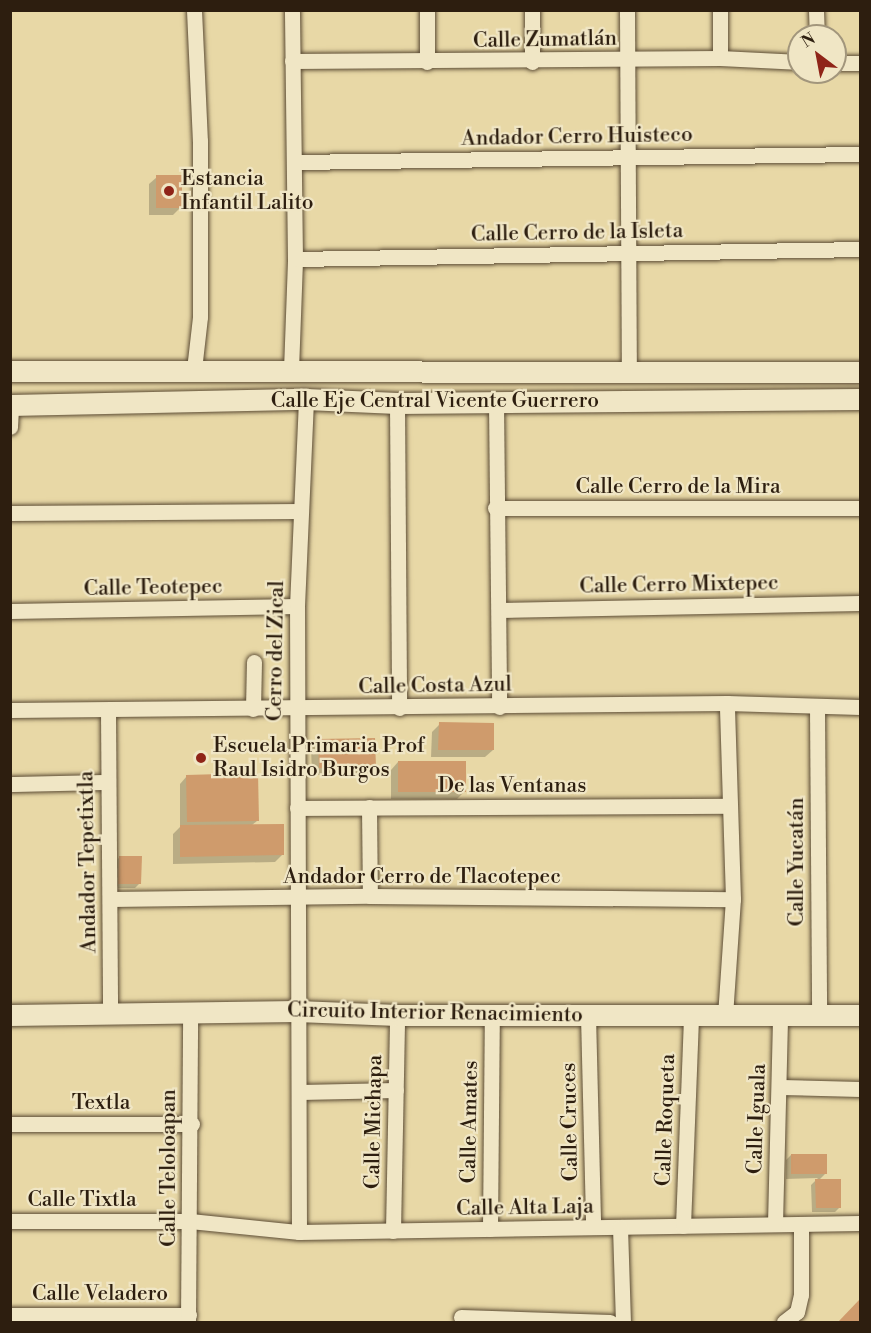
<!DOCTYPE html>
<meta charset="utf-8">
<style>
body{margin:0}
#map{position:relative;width:871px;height:1333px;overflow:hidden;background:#e8d8a6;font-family:"Libre Bodoni",serif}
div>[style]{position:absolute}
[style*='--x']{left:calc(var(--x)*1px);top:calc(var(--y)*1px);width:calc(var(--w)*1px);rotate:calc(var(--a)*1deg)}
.shadow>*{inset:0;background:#0003}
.building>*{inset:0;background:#cf9b6c}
.roads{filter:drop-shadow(0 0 2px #5c4c35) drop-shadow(0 0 2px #5c4c35)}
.street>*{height:15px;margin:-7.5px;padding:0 7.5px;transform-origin:7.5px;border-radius:7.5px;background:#f0e6c5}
.secondary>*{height:21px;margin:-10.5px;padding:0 10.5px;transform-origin:10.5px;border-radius:10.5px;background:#f0e6c5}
.dots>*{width:16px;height:16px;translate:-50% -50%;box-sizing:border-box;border:3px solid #f0e6c5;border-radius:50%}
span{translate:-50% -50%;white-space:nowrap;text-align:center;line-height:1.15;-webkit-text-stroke:4.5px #f0e6c5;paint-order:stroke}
.street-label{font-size:21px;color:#2d1e0f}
.poi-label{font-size:21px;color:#2d1e0f}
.left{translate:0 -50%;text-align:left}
.frame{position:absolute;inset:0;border:12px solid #2d1e0f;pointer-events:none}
.north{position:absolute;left:787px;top:24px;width:60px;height:60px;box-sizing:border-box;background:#f0e6c5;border:2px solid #a2967c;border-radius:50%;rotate:328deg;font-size:16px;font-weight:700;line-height:24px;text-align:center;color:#2d1e0f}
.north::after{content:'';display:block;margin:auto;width:21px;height:27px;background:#8f2418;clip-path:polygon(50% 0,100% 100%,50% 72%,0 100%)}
</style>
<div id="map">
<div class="shadow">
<i style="clip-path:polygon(157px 177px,181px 207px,173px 215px,149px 215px,149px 184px)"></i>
<i style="clip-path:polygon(440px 724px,493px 750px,485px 757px,431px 757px,432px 732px)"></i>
<i style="clip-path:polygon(319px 740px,374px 767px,367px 774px,312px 775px,311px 748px)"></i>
<i style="clip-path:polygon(398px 762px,465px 791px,457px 799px,391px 799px,391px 770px)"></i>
<i style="clip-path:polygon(187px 776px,257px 821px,252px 825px,283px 854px,275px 862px,173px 864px,173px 834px,180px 827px,180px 784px)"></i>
<i style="clip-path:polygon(119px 858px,140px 883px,135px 888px,114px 888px,114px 862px)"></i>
<i style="clip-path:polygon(791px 1155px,825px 1174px,819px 1180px,840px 1207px,835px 1212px,812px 1212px,811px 1185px,818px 1178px,786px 1179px,786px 1160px)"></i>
<i style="clip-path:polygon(860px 1301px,860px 1322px,840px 1322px)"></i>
</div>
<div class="building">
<i style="clip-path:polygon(156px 175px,182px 175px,182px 208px,156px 208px)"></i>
<i style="clip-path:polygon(439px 722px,494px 723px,494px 750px,438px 750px)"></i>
<i style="clip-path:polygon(375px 738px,376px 767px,319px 768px,318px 739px)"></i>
<i style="clip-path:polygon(398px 761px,466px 761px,466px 792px,398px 792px)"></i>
<i style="clip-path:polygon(258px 773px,259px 821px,187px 822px,186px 775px)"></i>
<i style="clip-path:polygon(284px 824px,284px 855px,180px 857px,180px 825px)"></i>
<i style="clip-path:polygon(119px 856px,142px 856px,141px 884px,118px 884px)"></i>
<i style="clip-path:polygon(791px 1154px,827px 1154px,827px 1174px,791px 1174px)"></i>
<i style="clip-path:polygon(815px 1179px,841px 1179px,841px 1208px,816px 1208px)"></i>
<i style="clip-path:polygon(860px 1299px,860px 1322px,838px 1322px)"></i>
</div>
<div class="roads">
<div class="street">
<i style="--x:194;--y:10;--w:131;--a:87.4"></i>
<i style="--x:200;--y:141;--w:176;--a:90"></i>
<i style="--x:200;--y:317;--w:53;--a:96.5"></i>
<i style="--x:532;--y:10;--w:52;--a:90"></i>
<i style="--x:627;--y:10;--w:362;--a:89.7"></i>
<i style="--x:816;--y:10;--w:26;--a:88"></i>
<i style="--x:720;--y:58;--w:48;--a:-90"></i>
<i style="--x:292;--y:61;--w:428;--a:-0.4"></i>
<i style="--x:720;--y:58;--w:79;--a:2.9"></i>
<i style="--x:427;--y:62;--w:52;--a:-90"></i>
<i style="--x:835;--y:63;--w:25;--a:0"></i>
<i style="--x:295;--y:162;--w:565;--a:-0.81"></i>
<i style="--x:295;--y:259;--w:565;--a:-1.01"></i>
<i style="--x:291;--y:370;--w:111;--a:-87.9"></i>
<i style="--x:295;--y:259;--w:249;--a:-90.7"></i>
<i style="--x:496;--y:402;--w:305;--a:89.4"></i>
<i style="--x:397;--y:403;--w:305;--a:89.6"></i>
<i style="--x:10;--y:427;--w:22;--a:-87"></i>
<i style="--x:495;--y:508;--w:365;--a:0"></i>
<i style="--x:10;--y:513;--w:291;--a:-0.4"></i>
<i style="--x:499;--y:610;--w:361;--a:-1.1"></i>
<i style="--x:10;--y:611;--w:287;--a:-1"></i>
<i style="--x:817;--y:708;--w:307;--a:89.6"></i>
<i style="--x:253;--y:709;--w:47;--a:-88.8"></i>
<i style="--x:10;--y:710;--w:717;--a:-0.56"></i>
<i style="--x:727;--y:703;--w:133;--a:1.7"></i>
<i style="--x:108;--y:710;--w:304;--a:89.6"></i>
<i style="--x:10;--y:784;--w:97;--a:-1.2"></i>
<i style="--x:369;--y:807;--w:89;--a:89.4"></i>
<i style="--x:297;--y:808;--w:431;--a:-0.3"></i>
<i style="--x:110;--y:899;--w:260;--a:-0.7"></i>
<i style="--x:370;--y:896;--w:363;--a:0.5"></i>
<i style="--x:588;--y:1015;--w:212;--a:88.6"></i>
<i style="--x:725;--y:1016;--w:117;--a:-86.1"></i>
<i style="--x:733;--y:899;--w:196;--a:-91.8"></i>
<i style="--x:781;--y:1087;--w:79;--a:1.5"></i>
<i style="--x:300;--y:1092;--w:96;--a:-1.2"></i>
<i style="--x:10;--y:1124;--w:182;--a:0"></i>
<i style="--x:10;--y:1221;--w:180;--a:0"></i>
<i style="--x:190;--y:1221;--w:110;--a:5.8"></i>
<i style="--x:299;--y:1232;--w:561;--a:-0.92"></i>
<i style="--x:775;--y:1224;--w:208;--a:-88.6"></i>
<i style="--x:683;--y:1226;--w:211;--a:-87.8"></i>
<i style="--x:620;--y:1227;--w:95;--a:88.2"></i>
<i style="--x:490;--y:1229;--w:214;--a:-89.5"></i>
<i style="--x:393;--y:1231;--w:216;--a:-88.9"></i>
<i style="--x:299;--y:1232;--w:626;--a:-90.18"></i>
<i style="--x:297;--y:606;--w:207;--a:-87.5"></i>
<i style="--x:10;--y:1315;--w:179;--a:0"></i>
<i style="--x:461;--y:1317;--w:149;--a:1.9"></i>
<i style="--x:188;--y:1322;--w:308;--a:-89.6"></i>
<i style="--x:784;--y:1322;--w:16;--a:-38"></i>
<i style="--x:797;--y:1312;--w:17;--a:-77"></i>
<i style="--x:801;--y:1295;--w:71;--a:-90"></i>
</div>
<div class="secondary">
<i style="--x:10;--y:371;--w:850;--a:0.07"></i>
<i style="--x:10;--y:405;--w:296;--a:-1.2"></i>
<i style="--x:306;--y:399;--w:91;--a:2.5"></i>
<i style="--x:397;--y:403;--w:463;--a:-0.5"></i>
<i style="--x:10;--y:1015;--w:287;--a:-0.8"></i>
<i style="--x:297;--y:1011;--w:100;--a:2.3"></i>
<i style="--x:397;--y:1015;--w:463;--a:0"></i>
</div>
</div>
<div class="dots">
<i style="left:169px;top:191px;background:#8f2418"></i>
<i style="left:201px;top:758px;background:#8f2418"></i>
</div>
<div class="street-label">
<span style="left:545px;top:40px;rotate:-1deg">Calle Zumatlán</span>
<span style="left:577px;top:137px;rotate:-1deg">Andador Cerro Huisteco</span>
<span style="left:577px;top:233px;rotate:-1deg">Calle Cerro de la Isleta</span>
<span style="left:435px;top:401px">Calle Eje Central Vicente Guerrero</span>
<span style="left:678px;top:487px">Calle Cerro de la Mira</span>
<span style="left:679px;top:585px;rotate:-1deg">Calle Cerro Mixtepec</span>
<span style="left:153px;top:588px;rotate:-1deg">Calle Teotepec</span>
<span style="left:276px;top:651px;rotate:-89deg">Cerro del Zical</span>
<span style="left:435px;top:686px;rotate:-1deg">Calle Costa Azul</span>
<span style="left:512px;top:786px">De las Ventanas</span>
<span style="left:88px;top:862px;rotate:-91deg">Andador Tepetixtla</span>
<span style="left:797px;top:862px;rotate:-90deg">Calle Yucatán</span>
<span style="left:422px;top:877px">Andador Cerro de Tlacotepec</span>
<span style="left:435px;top:1013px;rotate:1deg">Circuito Interior Renacimiento</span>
<span style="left:101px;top:1103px">Textla</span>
<span style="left:757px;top:1119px;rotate:-88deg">Calle Iguala</span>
<span style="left:666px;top:1120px;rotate:-88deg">Calle Roqueta</span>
<span style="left:374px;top:1122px;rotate:-89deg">Calle Michapa</span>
<span style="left:470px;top:1122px;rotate:-89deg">Calle Amates</span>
<span style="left:570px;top:1122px;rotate:-91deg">Calle Cruces</span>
<span style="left:169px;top:1168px;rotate:-90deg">Calle Teloloapan</span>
<span style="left:82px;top:1200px">Calle Tixtla</span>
<span style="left:525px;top:1208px;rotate:-1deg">Calle Alta Laja</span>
<span style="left:100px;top:1294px">Calle Veladero</span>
</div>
<div class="poi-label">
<span class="left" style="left:181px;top:191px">Estancia<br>Infantil Lalito</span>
<span class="left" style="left:213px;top:758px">Escuela Primaria Prof<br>Raul Isidro Burgos</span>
</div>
<div class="frame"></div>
<div class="north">N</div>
</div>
